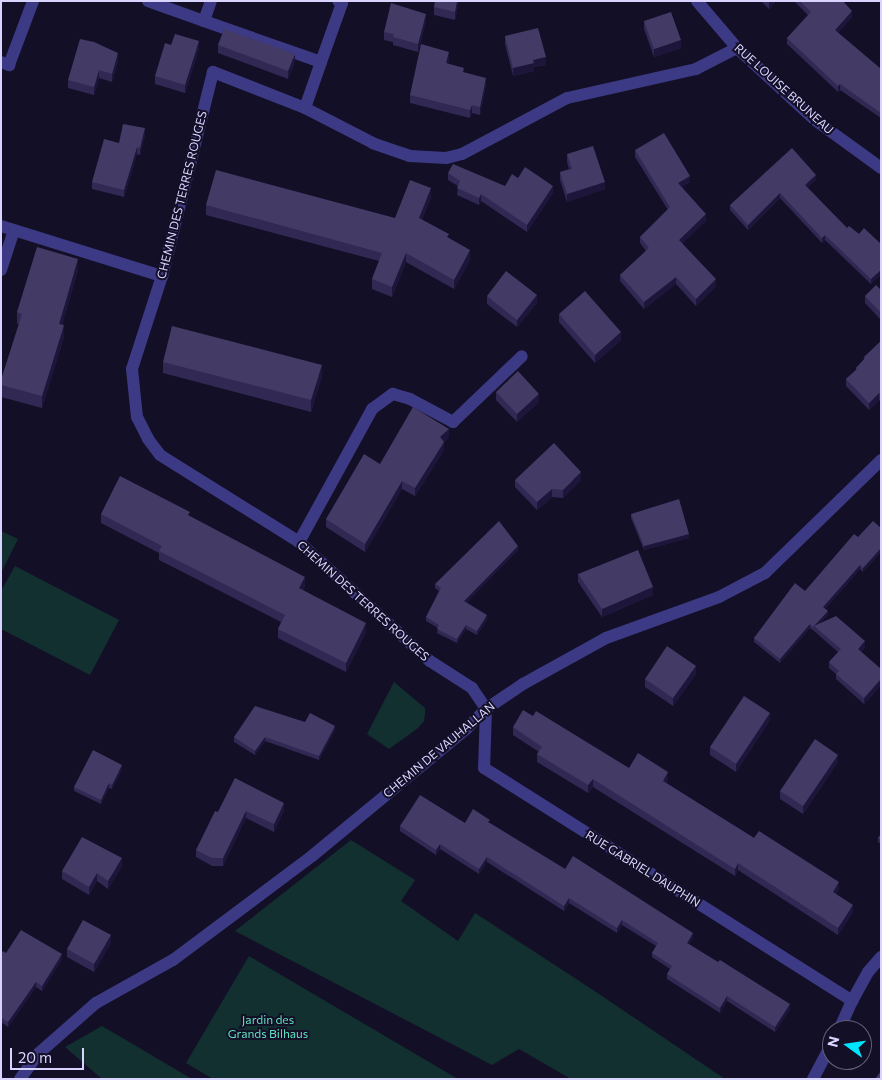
<!DOCTYPE html>
<style>
body{margin:0}
#map{position:relative;width:882px;height:1080px;overflow:hidden;background:#130f26;font-family:Commissioner,sans-serif}
div>[style]{position:absolute}
[style*='--x']{left:calc(var(--x)*1px);top:calc(var(--y)*1px);width:calc(var(--w)*1px);rotate:calc(var(--a)*1deg)}
.green>*{inset:0;background:#12302f}
.minor>*{height:12px;margin:-6px;padding:0 6px;transform-origin:6px;border-radius:6px;background:#3d3a85}
.wall>*{inset:0;background:#312854}
.shaded-wall>*{inset:0;background:#1d163a}
.building>*{inset:0;background:#433a66}
span{translate:-50% -50%;white-space:nowrap;text-align:center;line-height:1.15;-webkit-text-stroke:4px #130f26;paint-order:stroke}
.street-label{font-size:12px;color:#d9d4ff}
.park-label{font-size:12px;color:#5fe0c0}
.frame{position:absolute;inset:0;border:2px solid #d9d4ff;pointer-events:none}
.north{position:absolute;left:822px;top:1020px;width:50px;height:50px;box-sizing:border-box;background:#130f26;border:1px solid #625e7d;border-radius:50%;rotate:284deg;font-size:14px;font-weight:700;line-height:20px;text-align:center;color:#d9d4ff}
.north::after{content:'';display:block;margin:auto;width:18px;height:22px;background:#00e5ff;clip-path:polygon(50% 0,100% 100%,50% 72%,0 100%)}
.scale{position:absolute;left:10px;top:1048px;width:74px;height:22px;box-sizing:border-box;border:2px solid #d9d4ff;border-top:0;padding-left:6px;font-size:15px;line-height:18px;white-space:nowrap;color:#d9d4ff;-webkit-text-stroke:4px #130f26;paint-order:stroke}
</style>
<div id="map">
<div class="green">
<i style="clip-path:polygon(1px 531px,18px 539px,1px 573px)"></i>
<i style="clip-path:polygon(15px 566px,119px 620px,90px 675px,1px 629px,1px 591px)"></i>
<i style="clip-path:polygon(394px 682px,425px 708px,425px 714px,424px 721px,418px 728px,389px 749px,367px 734px)"></i>
<i style="clip-path:polygon(351px 840px,415px 880px,401px 901px,458px 941px,475px 913px,593px 990px,725px 1079px,571px 1079px,519px 1049px,492px 1065px,235px 931px)"></i>
<i style="clip-path:polygon(249px 956px,458px 1079px,213px 1079px,186px 1063px)"></i>
<i style="clip-path:polygon(102px 1026px,192px 1079px,102px 1079px,65px 1047px)"></i>
</div>
<div class="minor">
<i style="--x:148;--y:1;--w:59;--a:19.7"></i>
<i style="--x:204;--y:21;--w:21;--a:-71"></i>
<i style="--x:697;--y:1;--w:62;--a:49.6"></i>
<i style="--x:737;--y:48;--w:106;--a:42.7"></i>
<i style="--x:815;--y:120;--w:82;--a:36"></i>
<i style="--x:204;--y:21;--w:124;--a:19.3"></i>
<i style="--x:321;--y:62;--w:63;--a:-70.4"></i>
<i style="--x:342;--y:3;--w:4;--a:-153"></i>
<i style="--x:737;--y:48;--w:46;--a:152.9"></i>
<i style="--x:696;--y:69;--w:132;--a:167.3"></i>
<i style="--x:567;--y:98;--w:119;--a:151.9"></i>
<i style="--x:462;--y:154;--w:16;--a:166"></i>
<i style="--x:446;--y:158;--w:36;--a:-177"></i>
<i style="--x:410;--y:156;--w:39;--a:-161"></i>
<i style="--x:373;--y:143;--w:76;--a:-152.8"></i>
<i style="--x:305;--y:108;--w:99;--a:-158.6"></i>
<i style="--x:213;--y:72;--w:210;--a:104"></i>
<i style="--x:162;--y:276;--w:98;--a:107.9"></i>
<i style="--x:132;--y:369;--w:48;--a:84.1"></i>
<i style="--x:137;--y:417;--w:25;--a:63"></i>
<i style="--x:148;--y:439;--w:20;--a:53"></i>
<i style="--x:160;--y:455;--w:164;--a:32"></i>
<i style="--x:299;--y:542;--w:177;--a:42.3"></i>
<i style="--x:430;--y:661;--w:50;--a:32.7"></i>
<i style="--x:472;--y:688;--w:25;--a:56"></i>
<i style="--x:486;--y:709;--w:59;--a:91.9"></i>
<i style="--x:484;--y:768;--w:436;--a:32.3"></i>
<i style="--x:1;--y:62;--w:9;--a:21"></i>
<i style="--x:9;--y:65;--w:68;--a:-69.4"></i>
<i style="--x:305;--y:108;--w:49;--a:-70.8"></i>
<i style="--x:1;--y:226;--w:169;--a:17.3"></i>
<i style="--x:1;--y:270;--w:40;--a:-72"></i>
<i style="--x:299;--y:542;--w:152;--a:-61.2"></i>
<i style="--x:372;--y:409;--w:26;--a:-36"></i>
<i style="--x:393;--y:394;--w:18;--a:16"></i>
<i style="--x:410;--y:399;--w:49;--a:28.1"></i>
<i style="--x:453;--y:422;--w:95;--a:-43.7"></i>
<i style="--x:839;--y:1030;--w:32;--a:-66"></i>
<i style="--x:852;--y:1001;--w:33;--a:-61"></i>
<i style="--x:868;--y:972;--w:20;--a:-49"></i>
<i style="--x:20;--y:1079;--w:32;--a:-54"></i>
<i style="--x:39;--y:1053;--w:76;--a:-41.3"></i>
<i style="--x:96;--y:1003;--w:88;--a:-29.2"></i>
<i style="--x:173;--y:960;--w:174;--a:-36.8"></i>
<i style="--x:312;--y:856;--w:200;--a:-39.5"></i>
<i style="--x:466;--y:729;--w:28;--a:-45"></i>
<i style="--x:486;--y:709;--w:45;--a:-34"></i>
<i style="--x:523;--y:684;--w:95;--a:-29"></i>
<i style="--x:606;--y:638;--w:120;--a:-19.9"></i>
<i style="--x:719;--y:597;--w:52;--a:-27.6"></i>
<i style="--x:765;--y:573;--w:162;--a:-44.2"></i>
<i style="--x:813;--y:1079;--w:41;--a:-62.2"></i>
</div>
<div class="wall">
<i style="clip-path:polygon(459px 1px,455px 20px,434px 15px,434px 7px)"></i>
<i style="clip-path:polygon(761px 1px,776px 1px,769px 9px)"></i>
<i style="clip-path:polygon(794px 1px,843px 1px,852px 17px,838px 33px,881px 69px,881px 118px,840px 90px,838px 92px,787px 44px,787px 38px,808px 15px)"></i>
<i style="clip-path:polygon(426px 21px,418px 52px,393px 45px,393px 42px,384px 40px,384px 32px)"></i>
<i style="clip-path:polygon(644px 21px,681px 48px,654px 57px,644px 29px)"></i>
<i style="clip-path:polygon(505px 36px,546px 65px,534px 67px,534px 71px,513px 76px,505px 44px)"></i>
<i style="clip-path:polygon(171px 45px,199px 49px,185px 93px,155px 84px,155px 76px)"></i>
<i style="clip-path:polygon(218px 45px,295px 61px,288px 79px,218px 53px)"></i>
<i style="clip-path:polygon(449px 59px,448px 64px,486px 85px,480px 115px,472px 113px,470px 118px,410px 103px,410px 95px)"></i>
<i style="clip-path:polygon(118px 61px,112px 82px,99px 78px,94px 95px,68px 88px,68px 80px)"></i>
<i style="clip-path:polygon(145px 135px,140px 155px,137px 154px,124px 197px,92px 189px,92px 182px)"></i>
<i style="clip-path:polygon(635px 150px,690px 182px,682px 187px,706px 221px,682px 243px,716px 286px,696px 306px,676px 284px,644px 309px,620px 281px,620px 275px,646px 251px,640px 243px,640px 237px,668px 210px,635px 157px)"></i>
<i style="clip-path:polygon(567px 154px,605px 189px,567px 202px,560px 180px,560px 172px,569px 169px,567px 162px)"></i>
<i style="clip-path:polygon(448px 173px,505px 186px,518px 178px,553px 193px,527px 232px,481px 201px,479px 205px,457px 195px,458px 186px,448px 180px)"></i>
<i style="clip-path:polygon(816px 180px,807px 187px,847px 228px,881px 244px,871px 284px,825px 240px,822px 243px,780px 198px,748px 230px,730px 210px,730px 205px)"></i>
<i style="clip-path:polygon(431px 197px,422px 220px,449px 238px,470px 260px,454px 289px,406px 262px,392px 297px,372px 289px,372px 279px,379px 261px,206px 215px,206px 205px,395px 218px)"></i>
<i style="clip-path:polygon(78px 270px,62px 325px,64px 337px,42px 408px,1px 397px,1px 380px,19px 324px,17px 324px,17px 312px)"></i>
<i style="clip-path:polygon(881px 290px,881px 320px,865px 303px,865px 296px)"></i>
<i style="clip-path:polygon(487px 296px,537px 303px,517px 327px,487px 304px)"></i>
<i style="clip-path:polygon(559px 314px,621px 340px,595px 363px,559px 322px)"></i>
<i style="clip-path:polygon(881px 341px,881px 401px,879px 400px,869px 410px,846px 386px,846px 379px,856px 370px,856px 368px,864px 360px,864px 357px)"></i>
<i style="clip-path:polygon(163px 362px,322px 376px,311px 412px,163px 373px)"></i>
<i style="clip-path:polygon(496px 392px,539px 402px,517px 422px,496px 400px)"></i>
<i style="clip-path:polygon(449px 437px,444px 442px,444px 450px,415px 496px,402px 489px,365px 552px,326px 527px,326px 519px,380px 464px)"></i>
<i style="clip-path:polygon(515px 480px,581px 480px,563px 498px,552px 497px,537px 510px,515px 487px)"></i>
<i style="clip-path:polygon(101px 514px,190px 517px,305px 586px,303px 590px,366px 632px,346px 672px,278px 638px,278px 629px,281px 622px,159px 560px,159px 553px,101px 523px)"></i>
<i style="clip-path:polygon(631px 514px,689px 538px,644px 550px,631px 518px)"></i>
<i style="clip-path:polygon(881px 528px,881px 552px,863px 572px,860px 569px,825px 609px,828px 615px,820px 623px,865px 647px,861px 652px,881px 669px,881px 685px,864px 704px,836px 679px,836px 674px,829px 668px,829px 662px,838px 652px,814px 631px,810px 628px,780px 663px,754px 642px,754px 638px,805px 591px,858px 537px)"></i>
<i style="clip-path:polygon(518px 550px,466px 603px,487px 619px,477px 635px,466px 629px,457px 643px,437px 633px,438px 628px,426px 621px,426px 617px,439px 591px,435px 588px,435px 584px)"></i>
<i style="clip-path:polygon(578px 574px,653px 595px,602px 617px,578px 582px)"></i>
<i style="clip-path:polygon(696px 674px,673px 706px,645px 687px,645px 679px)"></i>
<i style="clip-path:polygon(533px 716px,629px 768px,668px 780px,666px 783px,754px 838px,839px 889px,836px 894px,853px 912px,838px 935px,738px 870px,735px 876px,593px 787px,588px 793px,537px 762px,537px 754px,539px 752px,513px 735px,513px 727px)"></i>
<i style="clip-path:polygon(770px 720px,736px 772px,710px 755px,710px 747px)"></i>
<i style="clip-path:polygon(335px 730px,319px 760px,265px 741px,255px 755px,234px 742px,234px 737px)"></i>
<i style="clip-path:polygon(838px 762px,803px 814px,780px 799px,780px 791px)"></i>
<i style="clip-path:polygon(122px 769px,112px 789px,109px 788px,101px 804px,74px 791px,74px 787px)"></i>
<i style="clip-path:polygon(235px 778px,284px 810px,274px 832px,246px 818px,223px 866px,212px 866px,196px 857px,196px 850px,218px 812px)"></i>
<i style="clip-path:polygon(465px 823px,490px 823px,565px 869px,693px 937px,689px 944px,790px 1009px,775px 1032px,727px 1001px,720px 1013px,667px 979px,667px 974px,670px 969px,652px 957px,652px 953px,656px 946px,622px 925px,617px 933px,569px 903px,564px 911px,487px 862px,479px 874px,440px 849px,436px 855px,400px 831px,400px 826px)"></i>
<i style="clip-path:polygon(881px 834px,881px 844px,878px 842px,878px 838px)"></i>
<i style="clip-path:polygon(122px 866px,108px 889px,97px 881px,89px 895px,62px 879px,62px 871px)"></i>
<i style="clip-path:polygon(111px 943px,94px 972px,67px 957px,67px 949px)"></i>
<i style="clip-path:polygon(6px 953px,62px 959px,42px 991px,36px 987px,8px 1027px,1px 1022px,1px 954px)"></i>
</div>
<div class="shaded-wall">
<i style="clip-path:polygon(457px 1px,459px 1px,455px 20px,455px 12px)"></i>
<i style="clip-path:polygon(771px 1px,776px 1px,769px 9px,769px 3px)"></i>
<i style="clip-path:polygon(852px 11px,852px 17px,835px 36px,835px 30px)"></i>
<i style="clip-path:polygon(426px 14px,426px 21px,418px 52px,418px 44px)"></i>
<i style="clip-path:polygon(681px 40px,681px 48px,654px 57px,654px 49px)"></i>
<i style="clip-path:polygon(199px 41px,199px 49px,185px 93px,185px 85px)"></i>
<i style="clip-path:polygon(449px 52px,449px 59px,446px 71px,446px 63px)"></i>
<i style="clip-path:polygon(118px 53px,118px 61px,112px 82px,112px 74px)"></i>
<i style="clip-path:polygon(295px 54px,295px 61px,288px 79px,288px 71px)"></i>
<i style="clip-path:polygon(546px 57px,546px 65px,534px 67px,534px 71px,513px 76px,513px 68px,533px 60px)"></i>
<i style="clip-path:polygon(99px 70px,99px 78px,94px 95px,94px 87px)"></i>
<i style="clip-path:polygon(486px 78px,486px 85px,480px 115px,480px 107px)"></i>
<i style="clip-path:polygon(840px 84px,840px 90px,838px 92px,838px 86px)"></i>
<i style="clip-path:polygon(472px 105px,472px 113px,470px 118px,470px 110px)"></i>
<i style="clip-path:polygon(145px 128px,145px 135px,140px 155px,140px 148px)"></i>
<i style="clip-path:polygon(137px 147px,137px 154px,124px 197px,124px 190px)"></i>
<i style="clip-path:polygon(816px 175px,816px 180px,805px 190px,805px 185px)"></i>
<i style="clip-path:polygon(690px 176px,690px 182px,678px 190px,678px 183px)"></i>
<i style="clip-path:polygon(605px 182px,605px 189px,567px 202px,567px 194px)"></i>
<i style="clip-path:polygon(553px 186px,553px 193px,527px 232px,527px 225px)"></i>
<i style="clip-path:polygon(431px 188px,431px 197px,419px 227px,419px 218px)"></i>
<i style="clip-path:polygon(780px 193px,780px 198px,748px 230px,748px 225px)"></i>
<i style="clip-path:polygon(481px 194px,481px 201px,479px 205px,479px 198px)"></i>
<i style="clip-path:polygon(706px 214px,706px 221px,679px 247px,679px 240px)"></i>
<i style="clip-path:polygon(825px 235px,825px 240px,822px 243px,822px 238px)"></i>
<i style="clip-path:polygon(470px 250px,470px 260px,454px 289px,454px 280px)"></i>
<i style="clip-path:polygon(406px 253px,406px 262px,392px 297px,392px 287px)"></i>
<i style="clip-path:polygon(78px 259px,78px 270px,59px 336px,59px 324px)"></i>
<i style="clip-path:polygon(881px 270px,881px 275px,871px 284px,871px 279px)"></i>
<i style="clip-path:polygon(676px 277px,676px 284px,644px 309px,644px 302px)"></i>
<i style="clip-path:polygon(716px 279px,716px 286px,696px 306px,696px 299px)"></i>
<i style="clip-path:polygon(537px 295px,537px 303px,517px 327px,517px 320px)"></i>
<i style="clip-path:polygon(64px 325px,64px 337px,42px 408px,42px 396px)"></i>
<i style="clip-path:polygon(621px 332px,621px 340px,595px 363px,595px 355px)"></i>
<i style="clip-path:polygon(322px 365px,322px 376px,311px 412px,311px 400px)"></i>
<i style="clip-path:polygon(879px 393px,879px 400px,869px 410px,869px 403px)"></i>
<i style="clip-path:polygon(539px 394px,539px 402px,517px 422px,517px 414px)"></i>
<i style="clip-path:polygon(449px 429px,449px 437px,444px 442px,444px 450px,415px 496px,415px 488px,440px 437px)"></i>
<i style="clip-path:polygon(581px 472px,581px 480px,563px 498px,563px 490px)"></i>
<i style="clip-path:polygon(402px 481px,402px 489px,365px 552px,365px 544px)"></i>
<i style="clip-path:polygon(552px 489px,552px 497px,537px 510px,537px 502px)"></i>
<i style="clip-path:polygon(689px 534px,689px 538px,644px 550px,644px 546px)"></i>
<i style="clip-path:polygon(518px 546px,518px 550px,464px 605px,464px 601px)"></i>
<i style="clip-path:polygon(881px 548px,881px 552px,863px 572px,863px 568px)"></i>
<i style="clip-path:polygon(860px 565px,860px 569px,823px 611px,823px 607px)"></i>
<i style="clip-path:polygon(305px 577px,305px 586px,299px 597px,299px 588px)"></i>
<i style="clip-path:polygon(653px 587px,653px 595px,602px 617px,602px 609px)"></i>
<i style="clip-path:polygon(828px 611px,828px 615px,816px 628px,814px 626px)"></i>
<i style="clip-path:polygon(487px 615px,487px 619px,477px 635px,477px 631px)"></i>
<i style="clip-path:polygon(366px 623px,366px 632px,346px 672px,346px 663px)"></i>
<i style="clip-path:polygon(810px 624px,810px 628px,780px 663px,780px 659px)"></i>
<i style="clip-path:polygon(466px 625px,466px 629px,457px 643px,457px 639px)"></i>
<i style="clip-path:polygon(865px 641px,865px 647px,858px 655px,858px 649px)"></i>
<i style="clip-path:polygon(696px 666px,696px 674px,673px 706px,673px 698px)"></i>
<i style="clip-path:polygon(881px 679px,881px 685px,864px 704px,864px 698px)"></i>
<i style="clip-path:polygon(770px 713px,770px 720px,736px 772px,736px 764px)"></i>
<i style="clip-path:polygon(335px 726px,335px 730px,319px 760px,319px 756px)"></i>
<i style="clip-path:polygon(265px 737px,265px 741px,255px 755px,255px 751px)"></i>
<i style="clip-path:polygon(838px 755px,838px 762px,803px 814px,803px 806px)"></i>
<i style="clip-path:polygon(122px 765px,122px 769px,112px 789px,112px 785px)"></i>
<i style="clip-path:polygon(668px 772px,668px 780px,663px 788px,663px 781px)"></i>
<i style="clip-path:polygon(593px 779px,593px 787px,588px 793px,588px 785px)"></i>
<i style="clip-path:polygon(109px 783px,109px 788px,101px 804px,101px 800px)"></i>
<i style="clip-path:polygon(284px 803px,284px 810px,274px 832px,274px 824px)"></i>
<i style="clip-path:polygon(246px 811px,246px 818px,223px 866px,223px 858px)"></i>
<i style="clip-path:polygon(440px 844px,440px 849px,436px 855px,436px 850px)"></i>
<i style="clip-path:polygon(487px 857px,487px 862px,479px 874px,479px 869px)"></i>
<i style="clip-path:polygon(122px 858px,122px 866px,108px 889px,108px 881px)"></i>
<i style="clip-path:polygon(738px 863px,738px 870px,735px 876px,735px 869px)"></i>
<i style="clip-path:polygon(97px 873px,97px 881px,89px 895px,89px 887px)"></i>
<i style="clip-path:polygon(839px 882px,839px 889px,833px 900px,833px 892px)"></i>
<i style="clip-path:polygon(569px 898px,569px 903px,564px 911px,564px 906px)"></i>
<i style="clip-path:polygon(853px 905px,853px 912px,838px 935px,838px 928px)"></i>
<i style="clip-path:polygon(622px 920px,622px 925px,617px 933px,617px 928px)"></i>
<i style="clip-path:polygon(693px 933px,693px 937px,687px 948px,687px 943px)"></i>
<i style="clip-path:polygon(111px 935px,111px 943px,94px 972px,94px 964px)"></i>
<i style="clip-path:polygon(62px 954px,62px 959px,42px 991px,42px 986px)"></i>
<i style="clip-path:polygon(36px 982px,36px 987px,8px 1027px,8px 1022px)"></i>
<i style="clip-path:polygon(727px 996px,727px 1001px,720px 1013px,720px 1008px)"></i>
<i style="clip-path:polygon(790px 1004px,790px 1009px,775px 1032px,775px 1027px)"></i>
</div>
<div class="building">
<i style="clip-path:polygon(435px 1px,457px 1px,455px 12px,434px 7px)"></i>
<i style="clip-path:polygon(800px 1px,843px 1px,852px 11px,835px 30px,881px 69px,881px 113px,840px 84px,838px 86px,787px 38px,811px 12px)"></i>
<i style="clip-path:polygon(391px 3px,426px 14px,418px 44px,393px 37px,394px 34px,384px 32px)"></i>
<i style="clip-path:polygon(671px 12px,681px 40px,654px 49px,644px 21px)"></i>
<i style="clip-path:polygon(538px 28px,546px 57px,533px 60px,534px 63px,513px 68px,505px 36px)"></i>
<i style="clip-path:polygon(224px 29px,295px 54px,288px 71px,218px 45px)"></i>
<i style="clip-path:polygon(175px 34px,199px 41px,185px 85px,155px 76px,165px 43px,171px 45px)"></i>
<i style="clip-path:polygon(80px 39px,94px 42px,118px 53px,112px 74px,99px 70px,94px 87px,68px 80px)"></i>
<i style="clip-path:polygon(421px 44px,449px 52px,446px 63px,464px 68px,463px 72px,486px 78px,480px 107px,472px 105px,470px 110px,410px 95px)"></i>
<i style="clip-path:polygon(123px 124px,145px 128px,140px 148px,137px 147px,124px 190px,92px 182px,104px 139px,119px 143px)"></i>
<i style="clip-path:polygon(664px 133px,690px 176px,678px 183px,706px 214px,679px 240px,716px 279px,696px 299px,676px 277px,644px 302px,620px 275px,649px 248px,640px 237px,670px 207px,635px 150px)"></i>
<i style="clip-path:polygon(593px 146px,605px 182px,567px 194px,560px 172px,572px 169px,567px 154px)"></i>
<i style="clip-path:polygon(792px 148px,816px 175px,805px 185px,847px 228px,849px 226px,859px 234px,864px 228px,881px 244px,881px 270px,871px 279px,825px 235px,822px 238px,780px 193px,748px 225px,730px 205px)"></i>
<i style="clip-path:polygon(453px 164px,505px 186px,512px 174px,518px 178px,525px 167px,553px 186px,527px 225px,481px 194px,479px 198px,457px 188px,460px 181px,448px 173px)"></i>
<i style="clip-path:polygon(216px 170px,395px 218px,410px 180px,431px 188px,419px 218px,449px 234px,447px 237px,470px 250px,454px 280px,406px 253px,392px 287px,372px 279px,382px 253px,206px 205px)"></i>
<i style="clip-path:polygon(37px 247px,78px 259px,59px 324px,64px 325px,42px 396px,1px 385px,1px 380px,22px 314px,17px 312px)"></i>
<i style="clip-path:polygon(506px 271px,537px 295px,517px 320px,487px 296px)"></i>
<i style="clip-path:polygon(876px 285px,881px 290px,881px 313px,865px 296px)"></i>
<i style="clip-path:polygon(585px 291px,621px 332px,595px 355px,559px 314px)"></i>
<i style="clip-path:polygon(172px 326px,322px 365px,311px 400px,163px 362px)"></i>
<i style="clip-path:polygon(881px 341px,881px 394px,879px 393px,869px 403px,846px 379px,857px 369px,856px 368px,865px 358px,864px 357px)"></i>
<i style="clip-path:polygon(518px 371px,539px 394px,517px 414px,496px 392px)"></i>
<i style="clip-path:polygon(413px 407px,449px 429px,440px 437px,444px 442px,415px 488px,402px 481px,365px 544px,326px 519px,364px 454px,380px 464px)"></i>
<i style="clip-path:polygon(554px 443px,581px 472px,563px 490px,552px 489px,537px 502px,515px 480px)"></i>
<i style="clip-path:polygon(120px 476px,190px 512px,188px 515px,305px 577px,299px 588px,366px 623px,346px 663px,278px 629px,285px 615px,159px 551px,162px 546px,101px 514px)"></i>
<i style="clip-path:polygon(679px 499px,689px 534px,644px 546px,631px 514px)"></i>
<i style="clip-path:polygon(499px 521px,518px 546px,464px 601px,487px 615px,477px 631px,466px 625px,457px 639px,437px 629px,439px 625px,426px 617px,441px 588px,435px 584px)"></i>
<i style="clip-path:polygon(873px 521px,881px 528px,881px 548px,863px 568px,860px 565px,823px 607px,828px 611px,813px 627px,810px 624px,780px 659px,754px 638px,795px 583px,805px 591px,854px 534px,858px 537px)"></i>
<i style="clip-path:polygon(638px 550px,653px 587px,602px 609px,578px 574px)"></i>
<i style="clip-path:polygon(836px 616px,865px 641px,858px 649px,881px 669px,881px 679px,864px 698px,836px 674px,839px 671px,829px 662px,841px 649px,814px 626px)"></i>
<i style="clip-path:polygon(667px 646px,696px 666px,673px 698px,645px 679px)"></i>
<i style="clip-path:polygon(744px 696px,770px 713px,736px 764px,710px 747px)"></i>
<i style="clip-path:polygon(255px 706px,305px 722px,310px 713px,335px 726px,319px 756px,265px 737px,255px 751px,234px 737px)"></i>
<i style="clip-path:polygon(523px 710px,533px 716px,536px 711px,629px 768px,638px 753px,668px 772px,663px 781px,754px 838px,759px 831px,839px 882px,833px 892px,853px 905px,838px 928px,738px 863px,735px 869px,593px 779px,588px 785px,537px 754px,542px 747px,513px 727px)"></i>
<i style="clip-path:polygon(815px 739px,838px 755px,803px 806px,780px 791px)"></i>
<i style="clip-path:polygon(93px 750px,122px 765px,112px 785px,109px 783px,101px 800px,74px 787px)"></i>
<i style="clip-path:polygon(235px 778px,284px 803px,274px 824px,246px 811px,223px 858px,212px 858px,196px 850px,215px 811px,218px 812px)"></i>
<i style="clip-path:polygon(420px 795px,465px 823px,473px 809px,490px 820px,488px 822px,565px 869px,573px 856px,693px 933px,687px 943px,718px 962px,720px 960px,790px 1004px,775px 1027px,727px 996px,720px 1008px,667px 974px,672px 966px,652px 953px,658px 943px,622px 920px,617px 928px,569px 898px,564px 906px,487px 857px,479px 869px,440px 844px,436px 850px,400px 826px)"></i>
<i style="clip-path:polygon(881px 834px,881px 840px,878px 838px)"></i>
<i style="clip-path:polygon(82px 837px,122px 858px,108px 881px,97px 873px,89px 887px,62px 871px)"></i>
<i style="clip-path:polygon(83px 920px,111px 935px,94px 964px,67px 949px)"></i>
<i style="clip-path:polygon(21px 930px,62px 954px,42px 986px,36px 982px,8px 1022px,1px 1018px,1px 954px,3px 951px,6px 953px)"></i>
<i style="clip-path:polygon(881px 1071px,881px 1079px,875px 1079px)"></i>
</div>
<div class="street-label">
<span style="left:784px;top:89px;rotate:42deg">RUE LOUISE BRUNEAU</span>
<span style="left:182px;top:195px;rotate:-76deg">CHEMIN DES TERRES ROUGES</span>
<span style="left:363px;top:601px;rotate:42deg">CHEMIN DES TERRES ROUGES</span>
<span style="left:439px;top:750px;rotate:-40deg">CHEMIN DE VAUHALLAN</span>
<span style="left:643px;top:869px;rotate:32deg">RUE GABRIEL DAUPHIN</span>
</div>
<div class="park-label">
<span style="left:268px;top:1027px">Jardin des<br>Grands Bilhaus</span>
</div>
<div class="frame"></div>
<div class="north">N</div>
<div class="scale">20 m</div>
</div>
